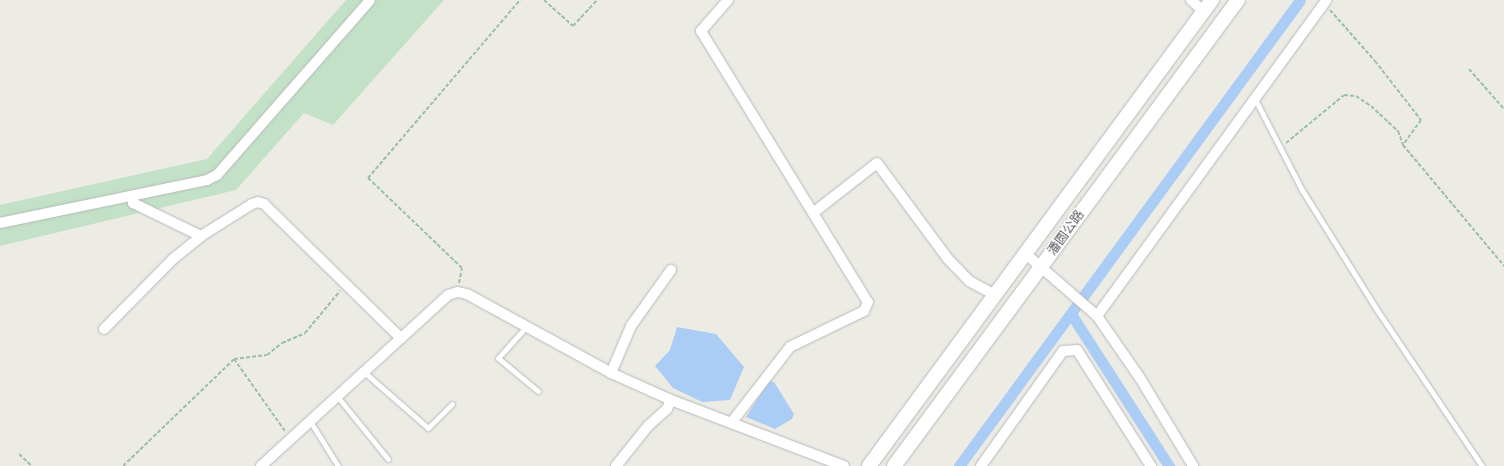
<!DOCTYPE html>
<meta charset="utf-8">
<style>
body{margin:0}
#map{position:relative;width:1504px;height:466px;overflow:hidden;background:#ecece4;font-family:"Sofia Sans Condensed","Noto Sans SC",sans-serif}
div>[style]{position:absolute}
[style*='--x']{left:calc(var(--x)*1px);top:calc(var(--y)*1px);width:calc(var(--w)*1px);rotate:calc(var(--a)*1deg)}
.green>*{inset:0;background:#c3e1c6}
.water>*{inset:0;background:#abcdf5}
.canal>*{height:11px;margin:-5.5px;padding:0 5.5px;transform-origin:5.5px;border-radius:5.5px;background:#abcdf5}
.path>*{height:2px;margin-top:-1px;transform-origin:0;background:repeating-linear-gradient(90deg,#9cbfa9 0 4px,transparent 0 6px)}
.roads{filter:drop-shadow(0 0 1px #b6b8bc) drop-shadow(0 0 1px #b6b8bc)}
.lane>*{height:5px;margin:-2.5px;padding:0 2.5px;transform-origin:2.5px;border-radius:2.5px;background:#fff}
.street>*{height:10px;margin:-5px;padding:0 5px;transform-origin:5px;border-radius:5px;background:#fff}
.secondary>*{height:14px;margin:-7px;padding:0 7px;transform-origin:7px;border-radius:7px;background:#fff}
span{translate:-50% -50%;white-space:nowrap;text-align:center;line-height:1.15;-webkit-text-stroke:3px #fff;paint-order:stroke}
.street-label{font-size:13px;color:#5c5e62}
</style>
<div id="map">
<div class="green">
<i style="clip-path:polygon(346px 0,444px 0,333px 125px,304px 113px,236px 190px,0 246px,0 205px,207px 159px)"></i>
</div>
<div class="water">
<i style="clip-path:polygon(677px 327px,716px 334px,744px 367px,730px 400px,702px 402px,673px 388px,655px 366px,670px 350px)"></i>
<i style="clip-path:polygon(769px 381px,774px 382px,794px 414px,792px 419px,775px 429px,746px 417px)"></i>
</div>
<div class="canal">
<i style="--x:1071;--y:314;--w:181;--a:57.2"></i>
<i style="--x:959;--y:466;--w:577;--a:-53.8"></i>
</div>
<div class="path">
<i style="--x:544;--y:0;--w:39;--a:42"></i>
<i style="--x:573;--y:26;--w:35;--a:-47"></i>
<i style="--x:1330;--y:10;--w:68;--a:48.6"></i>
<i style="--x:1375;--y:61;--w:75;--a:52.1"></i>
<i style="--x:1421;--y:120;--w:31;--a:126"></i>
<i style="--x:1403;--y:145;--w:158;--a:50.1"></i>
<i style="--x:1469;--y:69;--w:53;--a:48.8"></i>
<i style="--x:1286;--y:143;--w:75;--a:-39.6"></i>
<i style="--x:1344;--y:95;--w:12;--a:5"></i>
<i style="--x:1356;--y:96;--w:18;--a:34"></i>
<i style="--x:1371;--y:106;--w:37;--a:43"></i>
<i style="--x:1398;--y:131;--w:15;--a:70"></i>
<i style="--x:459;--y:283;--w:15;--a:-79"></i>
<i style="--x:462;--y:268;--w:130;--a:-136.2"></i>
<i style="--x:368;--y:178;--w:234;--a:-49.5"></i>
<i style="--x:234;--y:359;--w:88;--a:54.7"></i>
<i style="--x:19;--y:454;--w:18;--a:43"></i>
<i style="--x:123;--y:466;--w:154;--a:-43.9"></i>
<i style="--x:234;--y:359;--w:33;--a:-7"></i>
<i style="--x:267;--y:355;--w:19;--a:-39"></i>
<i style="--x:282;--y:343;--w:25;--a:-23"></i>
<i style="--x:305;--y:333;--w:55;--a:-50.2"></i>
</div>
<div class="roads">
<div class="lane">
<i style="--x:1255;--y:99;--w:102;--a:62.7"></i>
<i style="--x:1302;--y:190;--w:138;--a:58"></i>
<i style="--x:1375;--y:307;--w:192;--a:56.1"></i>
<i style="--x:525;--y:328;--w:40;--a:132"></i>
<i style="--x:498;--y:358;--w:52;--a:39.5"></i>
<i style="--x:364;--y:372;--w:85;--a:41.2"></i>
<i style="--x:428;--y:428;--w:34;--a:-45"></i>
<i style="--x:337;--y:396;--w:81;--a:51"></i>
<i style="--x:310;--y:421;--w:53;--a:58.1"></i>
</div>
<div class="street">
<i style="--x:728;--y:0;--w:41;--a:131.1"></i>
<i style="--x:701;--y:31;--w:318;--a:58.4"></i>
<i style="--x:868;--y:302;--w:10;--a:114"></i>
<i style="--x:864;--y:311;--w:82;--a:154.1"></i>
<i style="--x:790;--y:347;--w:96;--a:127.8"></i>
<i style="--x:1191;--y:0;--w:18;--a:43"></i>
<i style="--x:132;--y:196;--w:7;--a:82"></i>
<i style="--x:133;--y:203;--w:76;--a:25.9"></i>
<i style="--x:813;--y:213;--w:81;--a:-38"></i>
<i style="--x:877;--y:163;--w:119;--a:53.5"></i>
<i style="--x:948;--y:259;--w:30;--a:46"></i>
<i style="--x:969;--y:281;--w:30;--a:28"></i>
<i style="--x:0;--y:223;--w:211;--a:-11.7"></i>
<i style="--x:207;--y:180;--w:11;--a:-27"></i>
<i style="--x:217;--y:175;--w:232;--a:-48.8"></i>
<i style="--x:1026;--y:254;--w:94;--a:41.1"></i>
<i style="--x:1097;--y:316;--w:391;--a:-54"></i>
<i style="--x:1097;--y:316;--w:75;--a:55.3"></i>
<i style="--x:1140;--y:378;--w:103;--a:58.9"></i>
<i style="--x:104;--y:329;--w:98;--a:-45.4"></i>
<i style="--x:173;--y:259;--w:36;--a:-39"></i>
<i style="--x:201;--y:236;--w:60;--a:-32.1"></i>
<i style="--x:252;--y:204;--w:6;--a:-18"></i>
<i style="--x:258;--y:202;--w:6;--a:18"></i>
<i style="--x:264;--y:204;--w:192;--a:44.4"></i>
<i style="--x:611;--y:373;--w:51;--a:-66.9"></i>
<i style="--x:631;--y:326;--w:69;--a:-54.5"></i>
<i style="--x:261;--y:466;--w:253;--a:-42.4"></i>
<i style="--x:448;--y:295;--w:10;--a:-17"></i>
<i style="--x:458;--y:292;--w:9;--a:13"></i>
<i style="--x:467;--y:294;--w:164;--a:28.7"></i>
<i style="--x:611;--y:373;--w:66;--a:24.2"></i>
<i style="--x:671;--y:400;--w:185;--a:20.9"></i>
<i style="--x:616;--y:466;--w:51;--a:-51.3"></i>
<i style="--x:648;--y:426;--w:25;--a:-42"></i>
<i style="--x:667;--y:409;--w:10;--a:-66"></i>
<i style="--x:981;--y:466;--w:141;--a:-54.5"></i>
<i style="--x:1063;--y:351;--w:14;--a:-4"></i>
<i style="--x:1077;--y:350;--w:138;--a:57.5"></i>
</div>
<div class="secondary">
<i style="--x:869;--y:466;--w:579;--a:-53.65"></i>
<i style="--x:894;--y:466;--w:579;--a:-53.57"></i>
</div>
</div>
<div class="street-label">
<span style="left:1066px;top:233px;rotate:-54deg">潘圆公路</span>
</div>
</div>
